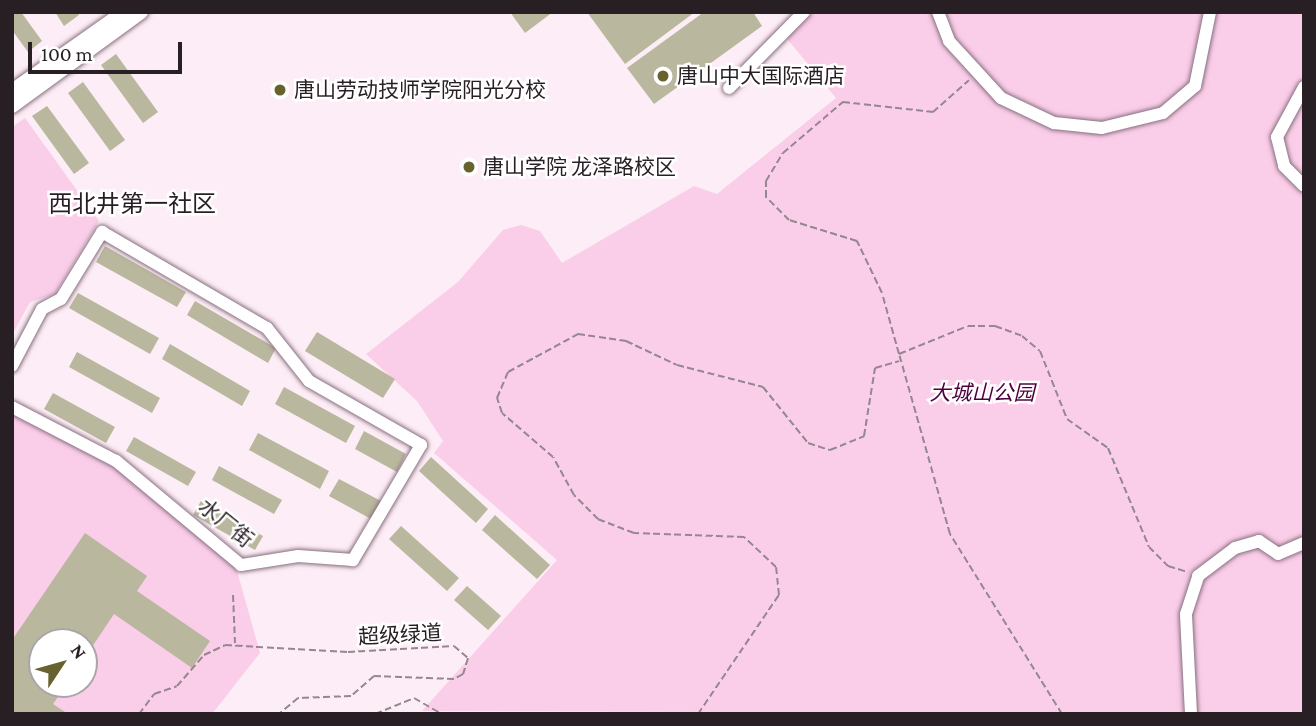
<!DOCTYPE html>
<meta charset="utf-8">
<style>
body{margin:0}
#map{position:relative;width:1316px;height:726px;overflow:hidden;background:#fdedf6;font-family:"Crimson Pro","Noto Sans SC",serif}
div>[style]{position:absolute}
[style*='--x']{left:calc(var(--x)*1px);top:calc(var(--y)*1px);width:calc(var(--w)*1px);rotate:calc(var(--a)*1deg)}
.green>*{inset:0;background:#facde9}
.building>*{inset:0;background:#b9b79d}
.path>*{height:2px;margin-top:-1px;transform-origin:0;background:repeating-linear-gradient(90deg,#94878f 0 7px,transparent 0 10.5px)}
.roads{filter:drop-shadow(0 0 2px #88707f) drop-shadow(0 0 2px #88707f)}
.minor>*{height:12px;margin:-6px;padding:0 6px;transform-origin:6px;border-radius:6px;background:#fff}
.major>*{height:14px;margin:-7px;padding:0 7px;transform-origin:7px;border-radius:7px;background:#fff}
.dots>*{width:19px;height:19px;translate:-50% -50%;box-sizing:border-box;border:4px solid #fff;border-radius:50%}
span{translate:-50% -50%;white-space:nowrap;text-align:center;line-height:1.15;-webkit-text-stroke:5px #fff;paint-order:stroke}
.poi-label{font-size:21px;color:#281f25}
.left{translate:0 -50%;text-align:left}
.park-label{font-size:21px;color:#4d003c;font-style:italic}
.street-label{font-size:21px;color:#281f25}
.quarter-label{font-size:24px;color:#281f25}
.frame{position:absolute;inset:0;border:14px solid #281f25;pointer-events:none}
.north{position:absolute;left:28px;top:628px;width:70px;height:70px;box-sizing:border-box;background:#fff;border:2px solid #a9a5a8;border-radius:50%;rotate:54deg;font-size:19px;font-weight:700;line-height:28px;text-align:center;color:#281f25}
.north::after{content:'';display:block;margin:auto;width:24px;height:32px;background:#67622e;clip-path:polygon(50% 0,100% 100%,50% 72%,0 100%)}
.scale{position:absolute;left:28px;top:42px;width:154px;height:32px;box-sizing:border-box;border:4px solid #281f25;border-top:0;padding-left:9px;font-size:21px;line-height:24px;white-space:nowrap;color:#281f25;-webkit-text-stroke:5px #fff;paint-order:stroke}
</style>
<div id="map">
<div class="green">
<i style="clip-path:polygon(797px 12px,1304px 12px,1304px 714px,422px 711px,557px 560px,434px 453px,443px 441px,417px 401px,366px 354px,458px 282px,503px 230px,521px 225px,540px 231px,562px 263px,694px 186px,717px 194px,836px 98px,779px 29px)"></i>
<i style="clip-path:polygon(25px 118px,99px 221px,55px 294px,30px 302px,12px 335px,12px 127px)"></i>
<i style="clip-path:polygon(evenodd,12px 412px,100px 455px,236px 567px,260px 653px,212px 714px,12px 714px,12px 412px,42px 642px,84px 642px,84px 684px,42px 684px,42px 642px)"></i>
</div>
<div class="building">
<i style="clip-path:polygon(12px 12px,21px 12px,42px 41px,28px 52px,12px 30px)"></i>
<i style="clip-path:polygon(55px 12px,77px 12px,79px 15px,64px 26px)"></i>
<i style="clip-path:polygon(510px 12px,553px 12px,525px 33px)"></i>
<i style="clip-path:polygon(587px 12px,695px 12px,625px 64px)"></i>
<i style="clip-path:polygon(704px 12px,753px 12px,762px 26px,654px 104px,627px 68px)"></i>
<i style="clip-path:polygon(116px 54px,158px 112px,143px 123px,101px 65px)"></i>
<i style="clip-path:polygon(83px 82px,125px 140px,110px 151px,68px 93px)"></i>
<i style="clip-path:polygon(47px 106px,89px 163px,74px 174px,32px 116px)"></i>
<i style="clip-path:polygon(105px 246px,186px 292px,177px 307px,96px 262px)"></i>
<i style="clip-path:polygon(78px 293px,159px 338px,150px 354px,69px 308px)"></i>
<i style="clip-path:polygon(195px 301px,276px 348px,268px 363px,187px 315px)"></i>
<i style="clip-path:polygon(317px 332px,395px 379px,383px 398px,305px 351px)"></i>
<i style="clip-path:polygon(170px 344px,250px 391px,242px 406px,162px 359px)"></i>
<i style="clip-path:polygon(77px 352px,160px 398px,152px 413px,69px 367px)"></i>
<i style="clip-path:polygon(284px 387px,355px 426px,346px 443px,275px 404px)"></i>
<i style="clip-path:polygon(53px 393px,115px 427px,106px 443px,44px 409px)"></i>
<i style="clip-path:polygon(364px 431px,406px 454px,397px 472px,355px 449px)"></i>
<i style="clip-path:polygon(258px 433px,329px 471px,320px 489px,249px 450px)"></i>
<i style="clip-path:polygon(134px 437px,196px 472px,188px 486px,126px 451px)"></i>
<i style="clip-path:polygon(431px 457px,488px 509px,476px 523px,419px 471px)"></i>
<i style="clip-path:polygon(219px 466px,282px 500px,274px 514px,212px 480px)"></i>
<i style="clip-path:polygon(339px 479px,381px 501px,371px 519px,329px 496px)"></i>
<i style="clip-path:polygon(201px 501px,263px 536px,255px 550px,193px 515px)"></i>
<i style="clip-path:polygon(495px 515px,550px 565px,537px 579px,482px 530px)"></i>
<i style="clip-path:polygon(401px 526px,459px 578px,447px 591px,389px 539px)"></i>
<i style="clip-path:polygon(85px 533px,147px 576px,137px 591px,210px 641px,192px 668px,114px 614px,84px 659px,84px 642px,42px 642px,42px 684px,67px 684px,53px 704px,68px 714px,12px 714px,12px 640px)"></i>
<i style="clip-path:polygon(467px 586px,501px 616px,488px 630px,454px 600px)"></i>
</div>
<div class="path">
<i style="--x:899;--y:354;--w:63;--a:-105.6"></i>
<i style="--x:882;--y:293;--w:58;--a:-115.7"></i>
<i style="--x:857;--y:241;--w:71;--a:-162.8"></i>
<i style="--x:789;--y:220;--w:33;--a:-135"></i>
<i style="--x:766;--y:197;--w:16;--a:-90"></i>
<i style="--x:766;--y:181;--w:33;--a:-59"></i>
<i style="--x:783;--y:153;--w:79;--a:-40.4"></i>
<i style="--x:843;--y:102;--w:91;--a:6.3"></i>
<i style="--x:933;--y:112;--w:48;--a:-41.6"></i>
<i style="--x:233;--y:595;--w:48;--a:87.6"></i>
<i style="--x:139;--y:714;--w:25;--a:-53"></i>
<i style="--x:154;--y:694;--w:24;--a:-19"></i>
<i style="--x:177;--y:686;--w:41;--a:-48.9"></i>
<i style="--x:204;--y:655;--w:23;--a:-25"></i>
<i style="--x:225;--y:645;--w:123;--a:3.3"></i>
<i style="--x:348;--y:652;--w:106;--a:-3.2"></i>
<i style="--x:454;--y:646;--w:18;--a:41"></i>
<i style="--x:468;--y:658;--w:17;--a:107"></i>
<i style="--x:463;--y:674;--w:10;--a:151"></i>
<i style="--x:454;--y:679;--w:80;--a:-177.9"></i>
<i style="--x:374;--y:676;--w:30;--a:139"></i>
<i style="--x:351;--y:696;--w:53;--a:177.8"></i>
<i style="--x:298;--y:698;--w:25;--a:140"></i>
<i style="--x:375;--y:714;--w:42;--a:-22.3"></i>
<i style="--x:414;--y:698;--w:32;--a:30"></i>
<i style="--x:698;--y:714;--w:144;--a:-55.8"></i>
<i style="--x:779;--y:595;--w:28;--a:-96"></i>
<i style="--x:776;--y:567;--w:44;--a:-136.8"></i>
<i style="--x:744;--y:537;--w:110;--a:-177.9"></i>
<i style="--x:634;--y:533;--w:39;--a:-159"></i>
<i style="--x:598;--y:519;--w:34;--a:-135"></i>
<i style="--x:574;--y:495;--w:43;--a:-118.9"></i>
<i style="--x:553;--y:457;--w:67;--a:-139.2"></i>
<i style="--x:502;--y:413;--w:16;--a:-108"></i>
<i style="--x:497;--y:398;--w:28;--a:-67"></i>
<i style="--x:508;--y:372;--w:80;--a:-28.5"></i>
<i style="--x:578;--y:334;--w:49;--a:8.3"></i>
<i style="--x:626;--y:341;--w:56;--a:25.2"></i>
<i style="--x:677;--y:365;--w:89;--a:14.3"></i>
<i style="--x:763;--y:387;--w:72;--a:51.2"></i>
<i style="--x:808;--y:443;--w:23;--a:18"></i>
<i style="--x:830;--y:450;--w:37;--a:-22"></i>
<i style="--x:864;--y:436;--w:69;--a:-80.8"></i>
<i style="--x:875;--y:368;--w:25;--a:-16"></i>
<i style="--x:1062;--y:714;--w:212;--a:-121.9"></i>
<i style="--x:950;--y:534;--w:187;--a:-105.8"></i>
<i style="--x:899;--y:354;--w:74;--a:-22.1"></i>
<i style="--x:968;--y:326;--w:27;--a:0"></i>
<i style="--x:995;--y:326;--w:29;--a:20"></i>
<i style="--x:1022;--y:336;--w:23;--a:40"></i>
<i style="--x:1040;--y:351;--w:73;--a:68.3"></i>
<i style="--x:1067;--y:419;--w:50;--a:35.3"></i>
<i style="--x:1108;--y:448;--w:107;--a:67.5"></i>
<i style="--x:1149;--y:547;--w:27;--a:45"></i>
<i style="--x:1168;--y:566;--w:21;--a:17"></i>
</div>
<div class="roads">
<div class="minor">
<i style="--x:938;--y:12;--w:31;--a:69"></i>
<i style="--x:949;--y:41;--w:77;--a:47.6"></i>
<i style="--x:1001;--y:98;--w:59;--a:25.3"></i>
<i style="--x:1054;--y:123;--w:48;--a:5.9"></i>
<i style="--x:1102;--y:128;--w:63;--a:-13.8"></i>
<i style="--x:1163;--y:113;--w:42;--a:-40.2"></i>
<i style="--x:1195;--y:86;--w:76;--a:-78.5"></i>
<i style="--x:1304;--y:87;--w:57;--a:118.4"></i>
<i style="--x:1277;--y:137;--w:30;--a:76"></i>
<i style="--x:1284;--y:166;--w:28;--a:45"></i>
<i style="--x:729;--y:88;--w:107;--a:-45.4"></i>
<i style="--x:12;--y:366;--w:64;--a:-62.2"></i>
<i style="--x:42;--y:309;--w:21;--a:-28"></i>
<i style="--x:61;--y:299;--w:79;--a:-58.5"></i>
<i style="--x:102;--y:232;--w:191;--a:30.2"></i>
<i style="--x:267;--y:328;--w:68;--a:51.6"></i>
<i style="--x:309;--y:381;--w:129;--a:29.7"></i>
<i style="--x:421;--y:445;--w:134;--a:120.6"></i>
<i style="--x:353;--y:560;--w:55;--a:-175.8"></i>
<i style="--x:298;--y:556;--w:58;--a:171"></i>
<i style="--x:241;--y:565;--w:163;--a:-140.2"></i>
<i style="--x:116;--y:461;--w:117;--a:-152.6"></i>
<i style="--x:1191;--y:714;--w:100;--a:-92.9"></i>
<i style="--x:1186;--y:614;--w:40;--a:-72"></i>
<i style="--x:1198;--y:576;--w:46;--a:-37.1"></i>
<i style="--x:1235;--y:548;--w:25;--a:-16"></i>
<i style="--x:1259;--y:541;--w:23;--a:34"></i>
<i style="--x:1278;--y:554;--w:28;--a:-23"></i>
</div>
<div class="major">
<i style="--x:12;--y:91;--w:137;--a:-35.2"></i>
<i style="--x:12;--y:106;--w:160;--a:-36.1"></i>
</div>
</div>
<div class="dots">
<i style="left:663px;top:76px;background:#67622e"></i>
<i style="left:280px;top:90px;background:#67622e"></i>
<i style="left:469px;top:167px;background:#67622e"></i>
</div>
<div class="poi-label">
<span class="left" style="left:677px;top:76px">唐山中大国际酒店</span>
<span class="left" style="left:294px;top:90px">唐山劳动技师学院阳光分校</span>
<span class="left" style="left:483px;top:167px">唐山学院 龙泽路校区</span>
</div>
<div class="park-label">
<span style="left:982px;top:393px">大城山公园</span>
</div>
<div class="street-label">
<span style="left:226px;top:523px;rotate:39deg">水厂街</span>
<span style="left:400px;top:635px;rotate:-3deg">超级绿道</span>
</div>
<div class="quarter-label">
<span style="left:132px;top:204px">西北井第一社区</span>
</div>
<div class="frame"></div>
<div class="north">N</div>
<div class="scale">100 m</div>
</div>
